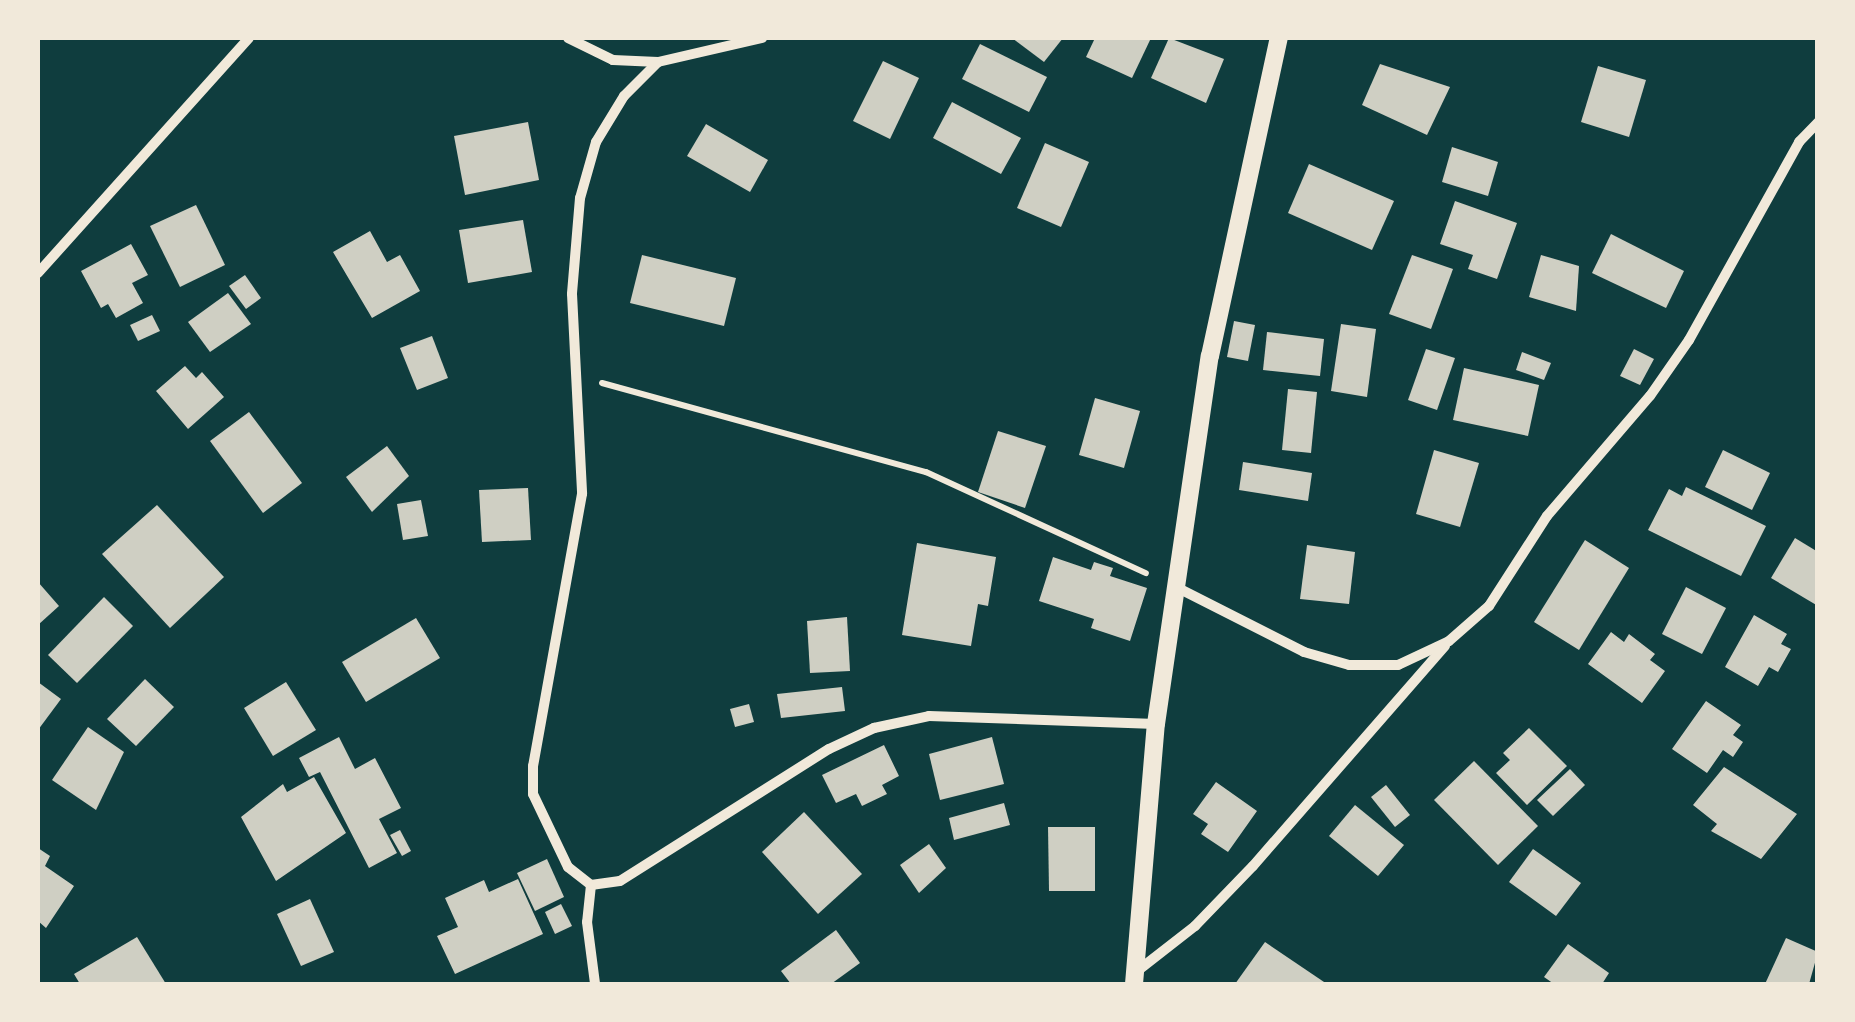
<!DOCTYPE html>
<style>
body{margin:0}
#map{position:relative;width:1855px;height:1022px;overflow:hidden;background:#0f3d3e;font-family:"Fira Sans Condensed",sans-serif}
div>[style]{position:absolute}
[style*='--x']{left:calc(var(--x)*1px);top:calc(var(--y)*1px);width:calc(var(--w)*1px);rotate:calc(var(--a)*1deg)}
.building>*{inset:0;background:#cfcfc3}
.path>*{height:6px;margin:-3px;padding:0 3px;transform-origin:3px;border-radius:3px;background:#f1e9da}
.minor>*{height:10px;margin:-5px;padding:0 5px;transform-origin:5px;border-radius:5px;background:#f1e9da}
.tertiary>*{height:18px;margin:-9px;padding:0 9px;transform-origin:9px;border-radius:9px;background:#f1e9da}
span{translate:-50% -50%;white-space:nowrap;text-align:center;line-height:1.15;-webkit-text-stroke:10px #f1e9da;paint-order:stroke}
.frame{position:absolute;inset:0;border:40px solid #f1e9da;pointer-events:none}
</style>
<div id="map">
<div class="building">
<i style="clip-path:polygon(1012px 38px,1063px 38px,1044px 62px)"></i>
<i style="clip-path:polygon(1095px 38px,1151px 38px,1132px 78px,1086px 57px)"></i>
<i style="clip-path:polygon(1169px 38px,1224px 59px,1206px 103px,1151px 78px)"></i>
<i style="clip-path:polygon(980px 44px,1047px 77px,1029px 112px,962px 79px)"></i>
<i style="clip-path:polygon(883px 61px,919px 78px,890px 139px,853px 121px)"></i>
<i style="clip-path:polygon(1380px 64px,1450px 87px,1427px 135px,1362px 105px)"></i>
<i style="clip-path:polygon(1598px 66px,1646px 80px,1629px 137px,1581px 122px)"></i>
<i style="clip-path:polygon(952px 102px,1021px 138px,1001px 174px,933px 138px)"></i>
<i style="clip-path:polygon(528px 122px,539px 180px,465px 195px,454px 136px)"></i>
<i style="clip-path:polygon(706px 124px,768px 160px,750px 192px,687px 156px)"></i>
<i style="clip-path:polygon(1045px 143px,1089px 162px,1061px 227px,1017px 208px)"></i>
<i style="clip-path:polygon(1452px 147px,1498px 162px,1488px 196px,1442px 182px)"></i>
<i style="clip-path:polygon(1309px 164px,1394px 201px,1372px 250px,1288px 213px)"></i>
<i style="clip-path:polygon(1455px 201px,1517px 223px,1497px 279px,1468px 269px,1473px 255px,1440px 244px)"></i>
<i style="clip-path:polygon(196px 205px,225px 265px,180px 287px,150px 226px)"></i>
<i style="clip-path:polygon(523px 220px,532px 272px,468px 283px,459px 230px)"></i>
<i style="clip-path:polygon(370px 231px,387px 262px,400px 255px,420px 291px,372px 318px,333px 252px)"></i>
<i style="clip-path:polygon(1611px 234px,1684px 271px,1666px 308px,1592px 273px)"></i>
<i style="clip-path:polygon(131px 244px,148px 275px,132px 283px,143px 303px,116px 318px,108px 304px,101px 308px,81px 271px)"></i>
<i style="clip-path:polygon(642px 255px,736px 278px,724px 326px,630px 303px)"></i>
<i style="clip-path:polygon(1412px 255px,1453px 269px,1431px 329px,1389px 314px)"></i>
<i style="clip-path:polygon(1541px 255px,1579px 266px,1576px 311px,1529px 297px)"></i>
<i style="clip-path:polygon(245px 275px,261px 298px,246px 309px,229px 286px)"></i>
<i style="clip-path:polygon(228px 293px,251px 324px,210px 352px,188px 322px)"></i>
<i style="clip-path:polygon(152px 315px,160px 331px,138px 341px,130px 325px)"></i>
<i style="clip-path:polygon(1234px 321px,1255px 325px,1248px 361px,1227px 357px)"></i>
<i style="clip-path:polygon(1341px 324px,1376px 329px,1367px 397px,1331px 391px)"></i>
<i style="clip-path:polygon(1267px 332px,1324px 339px,1320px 376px,1263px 370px)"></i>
<i style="clip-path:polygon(432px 336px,448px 378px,417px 390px,400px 348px)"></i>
<i style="clip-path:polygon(1426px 349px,1455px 358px,1437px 410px,1408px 400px)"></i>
<i style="clip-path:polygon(1634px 349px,1654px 359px,1640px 385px,1620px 376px)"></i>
<i style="clip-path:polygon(1522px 352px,1551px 363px,1544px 380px,1516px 370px)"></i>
<i style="clip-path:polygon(185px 366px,196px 378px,202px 372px,224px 397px,188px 429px,156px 391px)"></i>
<i style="clip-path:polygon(1464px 368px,1539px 385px,1528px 436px,1453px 420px)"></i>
<i style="clip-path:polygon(1288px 389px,1317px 392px,1311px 453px,1282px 450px)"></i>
<i style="clip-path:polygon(1095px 398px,1140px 411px,1124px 468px,1079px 455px)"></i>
<i style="clip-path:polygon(249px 412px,302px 483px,263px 513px,210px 441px)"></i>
<i style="clip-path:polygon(998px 431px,1046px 446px,1025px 508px,978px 492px)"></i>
<i style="clip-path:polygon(387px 446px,409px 476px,372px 512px,346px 477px)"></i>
<i style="clip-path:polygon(1434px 450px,1479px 463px,1460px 527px,1416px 514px)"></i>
<i style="clip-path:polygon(1723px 450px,1770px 473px,1752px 510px,1705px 487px)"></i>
<i style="clip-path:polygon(1243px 462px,1312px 473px,1308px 501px,1239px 490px)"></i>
<i style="clip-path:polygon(1686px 487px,1766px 526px,1741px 576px,1648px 530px,1669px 489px,1682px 496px)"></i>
<i style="clip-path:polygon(528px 488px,531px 540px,482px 542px,479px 490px)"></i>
<i style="clip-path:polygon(421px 500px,428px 536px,403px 540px,397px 504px)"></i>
<i style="clip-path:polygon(157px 505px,224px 577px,170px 628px,102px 554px)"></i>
<i style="clip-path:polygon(1795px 538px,1818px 552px,1818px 606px,1771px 578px)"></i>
<i style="clip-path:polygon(1585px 540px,1629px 568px,1579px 650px,1534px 622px)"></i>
<i style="clip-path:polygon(917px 543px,996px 557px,988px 606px,978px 604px,971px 646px,902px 635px)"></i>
<i style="clip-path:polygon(1307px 545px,1355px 552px,1349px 604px,1300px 599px)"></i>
<i style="clip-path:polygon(1053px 557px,1091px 570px,1094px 562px,1113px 568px,1110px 576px,1147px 588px,1130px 641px,1091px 628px,1094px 619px,1039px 601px)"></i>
<i style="clip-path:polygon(38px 582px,59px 606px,38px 625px)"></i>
<i style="clip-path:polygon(1686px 587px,1726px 608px,1702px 654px,1662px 634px)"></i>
<i style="clip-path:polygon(104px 597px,133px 626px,77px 683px,48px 655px)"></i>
<i style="clip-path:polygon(1754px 615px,1787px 634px,1781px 644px,1791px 649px,1778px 672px,1769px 667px,1758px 686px,1725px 667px)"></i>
<i style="clip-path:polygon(847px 617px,850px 671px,810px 673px,807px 621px)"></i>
<i style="clip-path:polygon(416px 618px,440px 658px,366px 702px,342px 662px)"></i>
<i style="clip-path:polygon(1611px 632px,1624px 642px,1629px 634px,1655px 654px,1650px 660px,1665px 671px,1642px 703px,1588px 664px)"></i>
<i style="clip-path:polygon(145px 679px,174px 707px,136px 746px,107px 719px)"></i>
<i style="clip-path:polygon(38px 682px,61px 699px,38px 730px)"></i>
<i style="clip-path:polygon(286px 682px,316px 730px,273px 756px,244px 708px)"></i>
<i style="clip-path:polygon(842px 687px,845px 711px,781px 718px,777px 694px)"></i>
<i style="clip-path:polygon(1706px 701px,1741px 725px,1733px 735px,1743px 742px,1733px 757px,1723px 750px,1707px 773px,1672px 749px)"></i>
<i style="clip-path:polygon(749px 704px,754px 722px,735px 727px,730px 709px)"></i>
<i style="clip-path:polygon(88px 727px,124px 752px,96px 810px,52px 780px)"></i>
<i style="clip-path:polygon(1529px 728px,1567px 766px,1527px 805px,1496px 773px,1510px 760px,1503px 753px)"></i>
<i style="clip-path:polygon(339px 737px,355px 769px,375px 758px,401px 808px,379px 819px,397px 853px,369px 868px,320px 772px,309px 777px,299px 758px)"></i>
<i style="clip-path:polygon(992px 737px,1004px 784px,940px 800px,929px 754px)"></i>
<i style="clip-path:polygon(884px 745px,899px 776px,882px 785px,887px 794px,862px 806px,856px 794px,836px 803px,822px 775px)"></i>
<i style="clip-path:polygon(1474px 761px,1538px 826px,1498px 865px,1434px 800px)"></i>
<i style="clip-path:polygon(1724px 767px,1797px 814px,1761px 859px,1711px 831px,1717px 824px,1693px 805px)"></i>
<i style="clip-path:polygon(1570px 769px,1585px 785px,1553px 816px,1537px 800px)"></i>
<i style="clip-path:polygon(314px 777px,346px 833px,276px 881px,241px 817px,283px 784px,287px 792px)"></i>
<i style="clip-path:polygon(1216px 782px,1257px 811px,1228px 852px,1201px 834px,1208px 824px,1193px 814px)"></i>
<i style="clip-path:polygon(1386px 785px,1410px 815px,1395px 827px,1371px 797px)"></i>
<i style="clip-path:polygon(1004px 803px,1010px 825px,954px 840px,949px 818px)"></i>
<i style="clip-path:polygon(1355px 805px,1404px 845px,1378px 876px,1329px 836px)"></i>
<i style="clip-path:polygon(804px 812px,862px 874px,818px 914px,762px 852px)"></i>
<i style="clip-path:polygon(1048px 827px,1095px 827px,1095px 891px,1049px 891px)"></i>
<i style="clip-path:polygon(400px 830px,411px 851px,402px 856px,390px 835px)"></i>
<i style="clip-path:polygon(929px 844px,946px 868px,919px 893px,900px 865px)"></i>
<i style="clip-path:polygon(38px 848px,50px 856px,45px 866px,74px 886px,46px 928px,38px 921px)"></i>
<i style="clip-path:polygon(1533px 849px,1581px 883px,1556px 916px,1509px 882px)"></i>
<i style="clip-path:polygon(547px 859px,564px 897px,535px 911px,517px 873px)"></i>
<i style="clip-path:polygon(518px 879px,543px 934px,455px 974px,437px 936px,458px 927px,445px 898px,484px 880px,489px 892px)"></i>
<i style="clip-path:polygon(310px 899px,334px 952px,301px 966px,277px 914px)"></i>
<i style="clip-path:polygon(561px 904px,572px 926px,555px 934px,545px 912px)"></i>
<i style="clip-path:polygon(836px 930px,860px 963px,831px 984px,791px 984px,781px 971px)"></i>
<i style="clip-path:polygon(137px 937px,166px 984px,80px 984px,74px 974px)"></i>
<i style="clip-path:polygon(1786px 938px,1818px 952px,1809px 984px,1765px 984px)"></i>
<i style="clip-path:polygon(1265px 942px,1327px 984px,1235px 984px)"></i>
<i style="clip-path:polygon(1568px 944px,1609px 973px,1602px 984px,1554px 984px,1544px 977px)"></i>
</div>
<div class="path">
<i style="--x:602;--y:383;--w:336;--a:15.4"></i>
<i style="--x:926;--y:472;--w:242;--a:24.7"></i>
</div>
<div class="minor">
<i style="--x:568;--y:38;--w:50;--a:26.1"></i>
<i style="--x:613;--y:60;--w:45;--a:2.5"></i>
<i style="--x:658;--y:62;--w:107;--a:-13"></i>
<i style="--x:658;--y:62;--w:48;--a:135"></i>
<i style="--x:624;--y:96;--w:54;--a:121.3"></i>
<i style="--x:596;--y:142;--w:58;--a:105.9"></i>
<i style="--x:580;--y:198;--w:96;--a:94.8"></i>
<i style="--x:572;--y:294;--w:200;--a:87.1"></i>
<i style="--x:582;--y:494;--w:276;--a:100.2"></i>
<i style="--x:533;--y:766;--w:28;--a:90"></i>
<i style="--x:533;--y:794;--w:81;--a:64.4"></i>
<i style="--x:568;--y:867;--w:29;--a:38"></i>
<i style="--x:591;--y:885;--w:29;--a:-8"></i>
<i style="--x:620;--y:881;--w:247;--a:-32.3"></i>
<i style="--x:829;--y:749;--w:50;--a:-25"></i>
<i style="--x:874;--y:728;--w:56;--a:-12.3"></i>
<i style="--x:929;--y:716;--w:227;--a:2"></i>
<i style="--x:38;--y:273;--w:316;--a:-48.1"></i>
<i style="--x:1178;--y:588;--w:141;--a:26.9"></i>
<i style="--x:1304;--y:652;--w:47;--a:16.1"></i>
<i style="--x:1349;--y:665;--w:49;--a:0"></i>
<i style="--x:1398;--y:665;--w:56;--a:-25.2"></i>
<i style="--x:1449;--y:641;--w:53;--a:-41.2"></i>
<i style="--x:1489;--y:606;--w:107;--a:-57.2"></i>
<i style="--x:1547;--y:516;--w:158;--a:-49.4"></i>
<i style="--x:1650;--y:396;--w:68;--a:-55.1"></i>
<i style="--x:1689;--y:340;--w:227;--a:-60.9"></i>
<i style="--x:1799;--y:142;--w:28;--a:-46"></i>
<i style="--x:591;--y:885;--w:37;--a:96"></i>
<i style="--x:587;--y:922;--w:63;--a:82.6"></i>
<i style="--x:1136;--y:972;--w:75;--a:-37.9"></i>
<i style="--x:1195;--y:926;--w:83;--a:-46"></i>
<i style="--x:1253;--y:866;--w:292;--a:-48.9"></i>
</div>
<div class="tertiary">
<i style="--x:1134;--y:984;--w:261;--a:-85.2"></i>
<i style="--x:1156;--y:724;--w:372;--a:-81.7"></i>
<i style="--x:1210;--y:356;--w:325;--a:-77.8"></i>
</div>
<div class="frame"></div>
</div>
